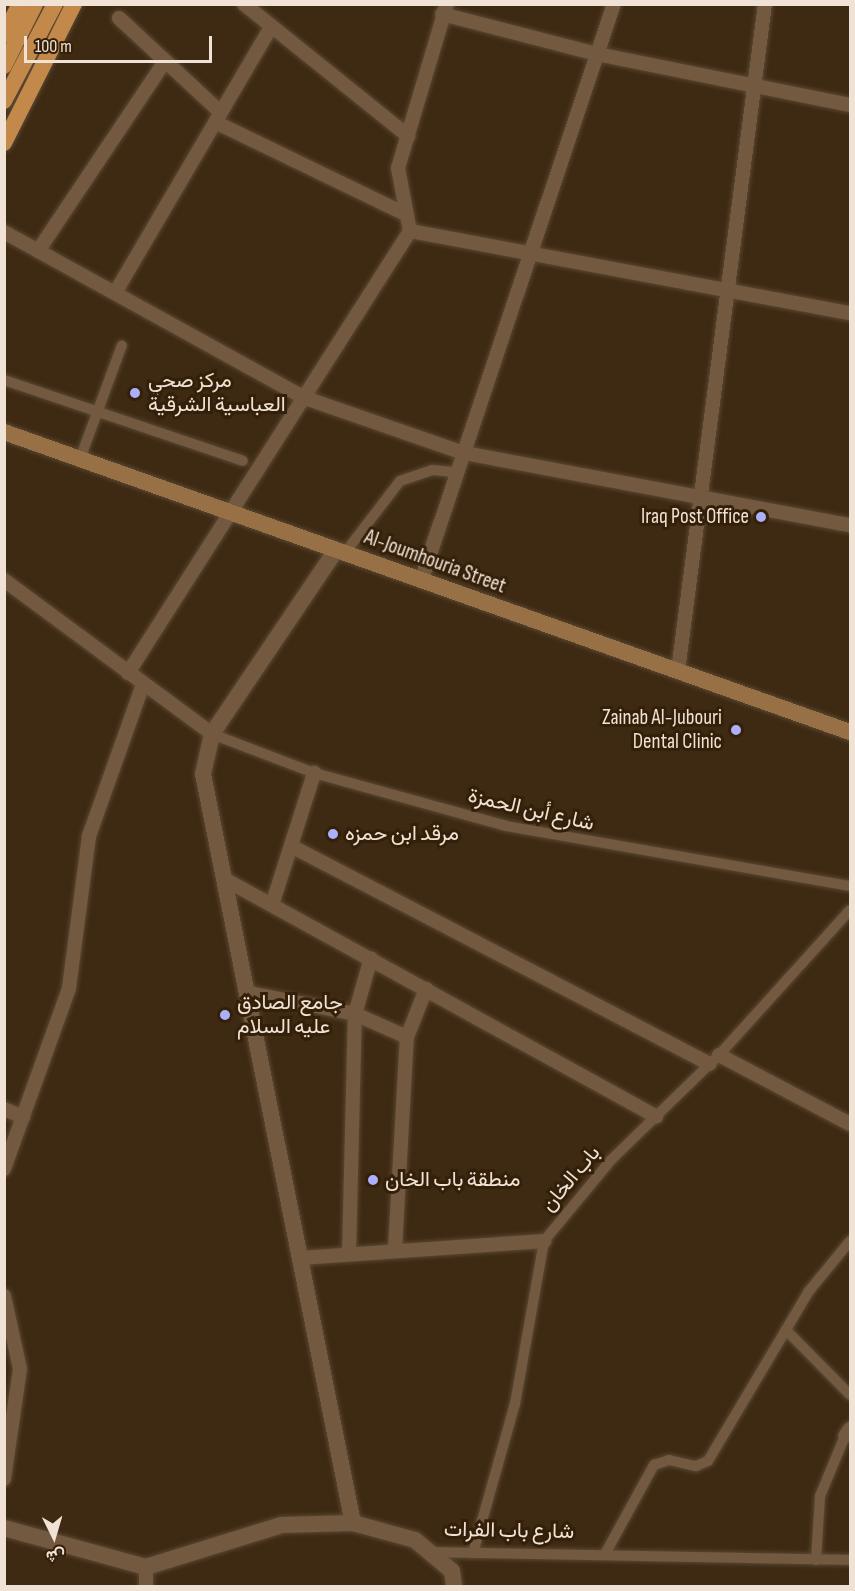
<!DOCTYPE html>
<meta charset="utf-8">
<style>
body{margin:0}
#map{position:relative;width:855px;height:1591px;overflow:hidden;background:#3e2a13;font-family:"Sofia Sans Condensed",Vazirmatn,sans-serif}
div>[style]{position:absolute}
[style*='--x']{left:calc(var(--x)*1px);top:calc(var(--y)*1px);width:calc(var(--w)*1px);rotate:calc(var(--a)*1deg)}
.roads{filter:drop-shadow(0 0 2px #5a4732) drop-shadow(0 0 2px #5a4732)}
.pedestrian>*{height:10px;margin:-5px;padding:0 5px;transform-origin:5px;border-radius:5px;background:#73593f}
.minor>*{height:14px;margin:-7px;padding:0 7px;transform-origin:7px;border-radius:7px;background:#73593f}
.tertiary>*{height:16px;margin:-8px;padding:0 8px;transform-origin:8px;border-radius:8px;background:#73593f}
.secondary>*{height:16px;margin:-8px;padding:0 8px;transform-origin:8px;border-radius:8px;background:#987046}
.trunk>*{height:16px;margin:-8px;padding:0 8px;transform-origin:8px;border-radius:8px;background:#c2894b}
.dots>*{width:16px;height:16px;translate:-50% -50%;box-sizing:border-box;border:3px solid #342009;border-radius:50%}
span{translate:-50% -50%;white-space:nowrap;text-align:center;line-height:1.15;-webkit-text-stroke:6px #342009;paint-order:stroke}
.poi-label{font-size:21px;color:#f0e2d5}
.left{translate:0 -50%;text-align:left}
.right{translate:-100% -50%;text-align:right}
.street-label{font-size:21px;color:#f0e2d5}
.frame{position:absolute;inset:0;border:6px solid #f0e2d5;pointer-events:none}
.north{position:absolute;left:24px;top:1507px;width:60px;height:60px;-webkit-text-stroke:4px #342009;paint-order:stroke;rotate:175deg;font-size:16px;font-weight:700;line-height:24px;text-align:center;color:#f0e2d5}
.north::after{content:'';display:block;margin:auto;width:21px;height:27px;background:#f0e2d5;clip-path:polygon(50% 0,100% 100%,50% 72%,0 100%)}
.scale{position:absolute;left:24px;top:36px;width:188px;height:27px;box-sizing:border-box;border:3px solid #f0e2d5;border-top:0;padding-left:8px;font-size:18px;line-height:21px;white-space:nowrap;color:#f0e2d5;-webkit-text-stroke:4px #342009;paint-order:stroke}
</style>
<div id="map">
<div class="roads">
<div class="pedestrian">
<i style="--x:4;--y:380;--w:252;--a:18.7"></i>
<i style="--x:80;--y:459;--w:121;--a:-69.8"></i>
<i style="--x:344;--y:554;--w:92;--a:-52.5"></i>
<i style="--x:400;--y:481;--w:34;--a:-19"></i>
<i style="--x:432;--y:470;--w:25;--a:5"></i>
<i style="--x:212;--y:734;--w:109;--a:20.9"></i>
<i style="--x:314;--y:773;--w:199;--a:15.4"></i>
<i style="--x:506;--y:826;--w:349;--a:9.9"></i>
<i style="--x:786;--y:1330;--w:91;--a:45.4"></i>
<i style="--x:433;--y:1552;--w:417;--a:1.1"></i>
<i style="--x:473;--y:1553;--w:155;--a:-74.3"></i>
<i style="--x:515;--y:1404;--w:166;--a:-79.9"></i>
<i style="--x:544;--y:1241;--w:105;--a:-50.4"></i>
<i style="--x:611;--y:1160;--w:151;--a:-44.2"></i>
<i style="--x:719;--y:1055;--w:195;--a:-47.9"></i>
<i style="--x:605;--y:1554;--w:102;--a:-61.2"></i>
<i style="--x:654;--y:1465;--w:16;--a:-18"></i>
<i style="--x:669;--y:1460;--w:28;--a:13"></i>
<i style="--x:696;--y:1466;--w:13;--a:-23"></i>
<i style="--x:708;--y:1461;--w:198;--a:-59.3"></i>
<i style="--x:809;--y:1291;--w:65;--a:-50.6"></i>
<i style="--x:816;--y:1560;--w:64;--a:-86.4"></i>
<i style="--x:820;--y:1496;--w:65;--a:-67.4"></i>
</div>
<div class="minor">
<i style="--x:244;--y:4;--w:211;--a:38.8"></i>
<i style="--x:442;--y:14;--w:160;--a:14.5"></i>
<i style="--x:597;--y:54;--w:258;--a:11.4"></i>
<i style="--x:119;--y:18;--w:138;--a:42.9"></i>
<i style="--x:215;--y:122;--w:213;--a:25.8"></i>
<i style="--x:410;--y:231;--w:448;--a:10.6"></i>
<i style="--x:4;--y:232;--w:344;--a:28.9"></i>
<i style="--x:305;--y:398;--w:168;--a:19.1"></i>
<i style="--x:464;--y:453;--w:393;--a:10.6"></i>
<i style="--x:38;--y:251;--w:229;--a:-56.2"></i>
<i style="--x:115;--y:293;--w:306;--a:-59.6"></i>
<i style="--x:4;--y:580;--w:259;--a:36.5"></i>
<i style="--x:421;--y:581;--w:608;--a:-71.51"></i>
<i style="--x:678;--y:671;--w:673;--a:-82.57"></i>
<i style="--x:128;--y:673;--w:524;--a:-57.46"></i>
<i style="--x:410;--y:231;--w:64;--a:-100.8"></i>
<i style="--x:398;--y:168;--w:171;--a:-73.4"></i>
<i style="--x:291;--y:846;--w:472;--a:27.5"></i>
<i style="--x:226;--y:880;--w:491;--a:28.8"></i>
<i style="--x:272;--y:905;--w:139;--a:-72.3"></i>
<i style="--x:250;--y:993;--w:107;--a:11.3"></i>
<i style="--x:355;--y:1014;--w:57;--a:23.9"></i>
<i style="--x:719;--y:1055;--w:148;--a:27.8"></i>
<i style="--x:4;--y:1109;--w:21;--a:23"></i>
<i style="--x:4;--y:1169;--w:192;--a:-70.2"></i>
<i style="--x:69;--y:988;--w:153;--a:-82.5"></i>
<i style="--x:89;--y:836;--w:161;--a:-70.4"></i>
<i style="--x:395;--y:1249;--w:212;--a:-86.8"></i>
<i style="--x:407;--y:1037;--w:52;--a:-68.4"></i>
<i style="--x:349;--y:1254;--w:240;--a:-88.6"></i>
<i style="--x:355;--y:1014;--w:58;--a:-74.1"></i>
<i style="--x:300;--y:1258;--w:245;--a:-4"></i>
<i style="--x:4;--y:1296;--w:75;--a:77.6"></i>
<i style="--x:20;--y:1369;--w:111;--a:98.3"></i>
<i style="--x:845;--y:1436;--w:9;--a:-54"></i>
<i style="--x:146;--y:1586;--w:19;--a:-90"></i>
</div>
<div class="tertiary">
<i style="--x:336;--y:550;--w:222;--a:124"></i>
<i style="--x:212;--y:734;--w:41;--a:102.7"></i>
<i style="--x:203;--y:774;--w:764;--a:78.68"></i>
<i style="--x:4;--y:1528;--w:147;--a:15.4"></i>
<i style="--x:146;--y:1567;--w:142;--a:-17.2"></i>
<i style="--x:282;--y:1525;--w:71;--a:-1.6"></i>
<i style="--x:353;--y:1523;--w:64;--a:15.3"></i>
<i style="--x:415;--y:1540;--w:48;--a:40"></i>
<i style="--x:452;--y:1571;--w:15;--a:82"></i>
</div>
<div class="secondary">
<i style="--x:4;--y:432;--w:898;--a:19.53"></i>
</div>
<div class="trunk">
<i style="--x:4;--y:35;--w:35;--a:-63"></i>
<i style="--x:4;--y:66;--w:69;--a:-63.4"></i>
<i style="--x:4;--y:101;--w:110;--a:-62.3"></i>
<i style="--x:4;--y:143;--w:156;--a:-63.3"></i>
</div>
</div>
<div class="dots">
<i style="left:135px;top:393px;background:#acaffb"></i>
<i style="left:761px;top:517px;background:#acaffb"></i>
<i style="left:736px;top:730px;background:#acaffb"></i>
<i style="left:333px;top:834px;background:#acaffb"></i>
<i style="left:225px;top:1015px;background:#acaffb"></i>
<i style="left:373px;top:1180px;background:#acaffb"></i>
</div>
<div class="poi-label">
<span class="left" style="left:148px;top:393px">مركز صحي<br>العباسية الشرقية</span>
<span class="right" style="left:749px;top:517px">Iraq Post Office</span>
<span class="right" style="left:722px;top:730px">Zainab Al-Jubouri<br>Dental Clinic</span>
<span class="left" style="left:345px;top:834px">مرقد ابن حمزه</span>
<span class="left" style="left:237px;top:1015px">جامع الصادق<br>عليه السلام</span>
<span class="left" style="left:385px;top:1180px">منطقة باب الخان</span>
</div>
<div class="street-label">
<span style="left:435px;top:562px;rotate:20deg">Al-Joumhouria Street</span>
<span style="left:531px;top:810px;rotate:13deg">شارع أبن الحمزة</span>
<span style="left:571px;top:1179px;rotate:-50deg">باب الخان</span>
<span style="left:509px;top:1531px;rotate:1deg">شارع باب الفرات</span>
</div>
<div class="frame"></div>
<div class="north">ش</div>
<div class="scale">100 m</div>
</div>
